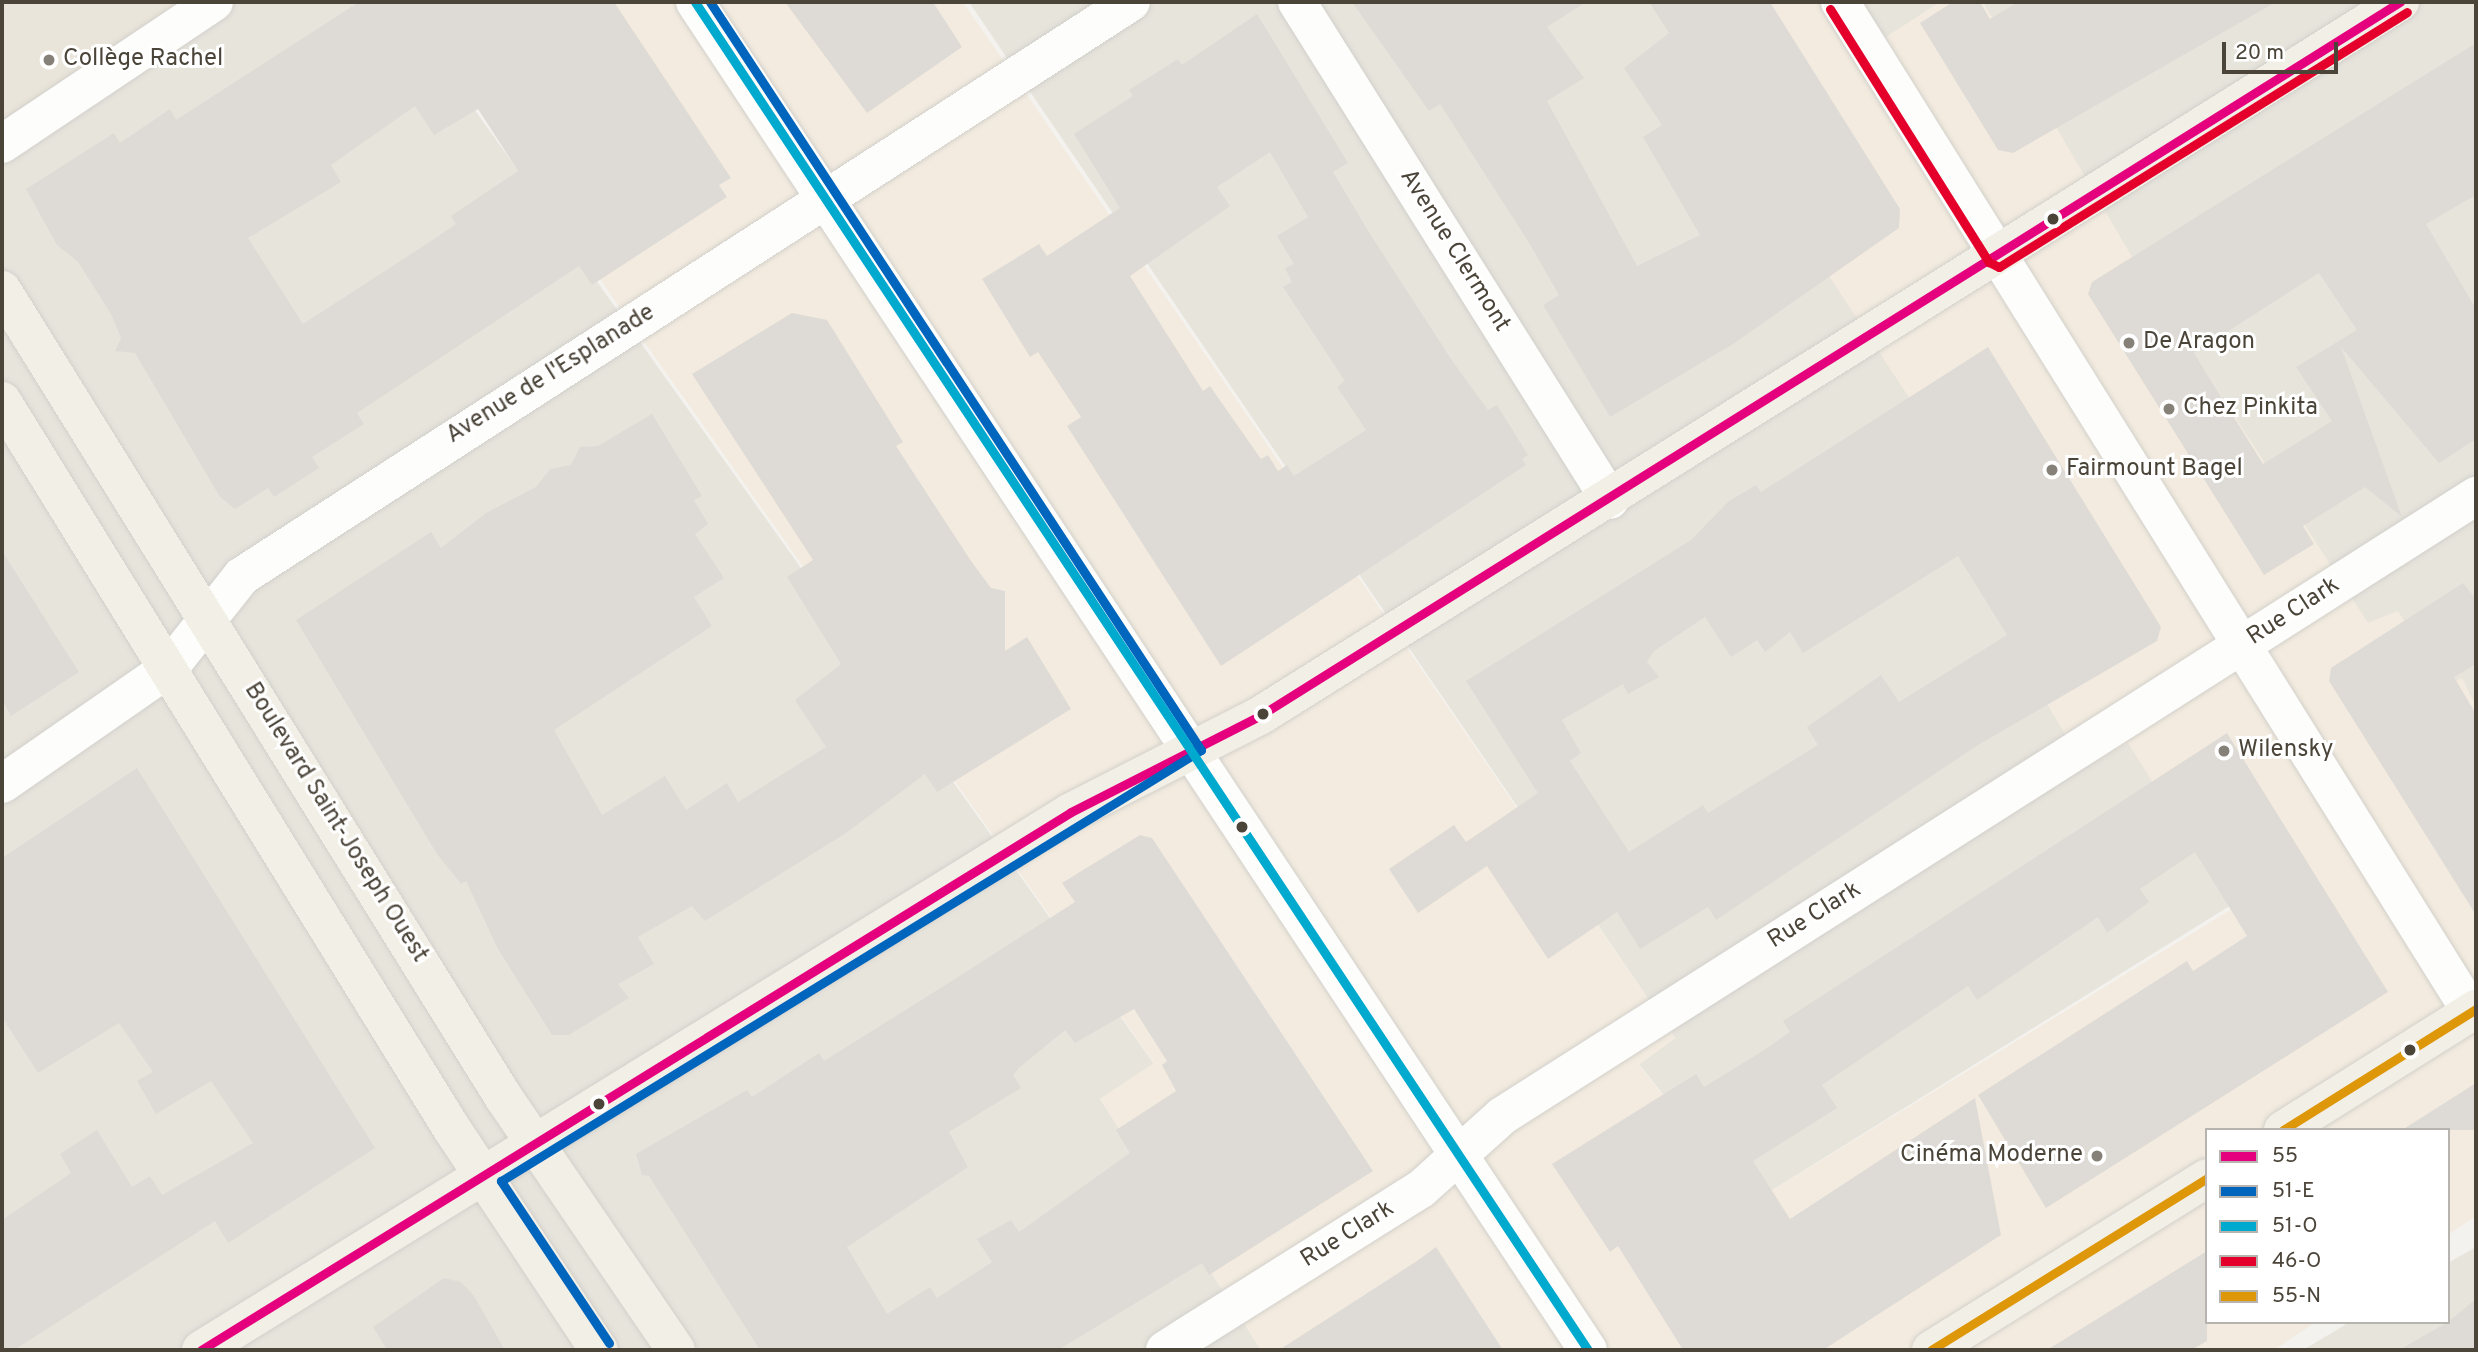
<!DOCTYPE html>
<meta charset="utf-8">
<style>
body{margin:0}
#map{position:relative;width:2478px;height:1352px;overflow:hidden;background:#f4f2ee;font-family:Overpass,sans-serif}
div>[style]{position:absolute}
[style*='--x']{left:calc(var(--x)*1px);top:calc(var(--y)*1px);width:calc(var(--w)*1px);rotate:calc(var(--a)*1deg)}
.residential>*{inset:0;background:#e7e4dc}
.commercial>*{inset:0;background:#f3ebdf}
.education>*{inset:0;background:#eae5da}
.building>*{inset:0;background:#dedbd6}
.roads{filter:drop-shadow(0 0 2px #d2d0cb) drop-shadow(0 0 2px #d2d0cb)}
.minor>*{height:38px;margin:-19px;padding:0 19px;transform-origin:19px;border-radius:19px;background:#fdfdfc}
.major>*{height:38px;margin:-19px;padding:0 19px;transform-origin:19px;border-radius:19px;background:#f2efe6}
.bus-1>*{height:9px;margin:-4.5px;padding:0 4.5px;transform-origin:4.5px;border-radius:4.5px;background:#e5007d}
.bus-2>*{height:9px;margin:-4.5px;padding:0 4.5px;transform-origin:4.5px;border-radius:4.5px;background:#0065bd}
.bus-3>*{height:9px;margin:-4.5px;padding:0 4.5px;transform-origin:4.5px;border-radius:4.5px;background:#00a9ce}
.bus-4>*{height:9px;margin:-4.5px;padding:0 4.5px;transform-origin:4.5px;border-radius:4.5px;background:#e4002b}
.bus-5>*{height:9px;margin:-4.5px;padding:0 4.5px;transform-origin:4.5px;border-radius:4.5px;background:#dd9709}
.dots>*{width:19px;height:19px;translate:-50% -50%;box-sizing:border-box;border:4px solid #fff;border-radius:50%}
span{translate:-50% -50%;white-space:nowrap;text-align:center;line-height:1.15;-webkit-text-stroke:6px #fff;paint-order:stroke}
.poi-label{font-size:24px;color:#4b4439}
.left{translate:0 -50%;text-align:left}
.right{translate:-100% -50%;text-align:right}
.street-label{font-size:24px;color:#4b4439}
.frame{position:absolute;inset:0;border:4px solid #4b4439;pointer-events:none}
.legend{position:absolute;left:2205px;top:1128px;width:245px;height:196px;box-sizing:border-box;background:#fff;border:2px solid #b7b4b0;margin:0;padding:9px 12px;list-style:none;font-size:21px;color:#4b4439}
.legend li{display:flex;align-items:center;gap:14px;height:35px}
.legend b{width:35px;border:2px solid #b7b4b0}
.scale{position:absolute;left:2222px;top:42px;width:116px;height:32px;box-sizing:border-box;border:4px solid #4b4439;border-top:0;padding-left:9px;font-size:21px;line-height:24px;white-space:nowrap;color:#4b4439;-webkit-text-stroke:5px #fff;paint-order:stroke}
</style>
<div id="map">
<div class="residential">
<i style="clip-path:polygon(168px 2px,398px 2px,1154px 1064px,1100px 1099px,1261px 1350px,2px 1350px,2px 118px)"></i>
<i style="clip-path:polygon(969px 2px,2476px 2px,2476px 753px,1750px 1204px,1639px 1064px,1675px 1038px)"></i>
<i style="clip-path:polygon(2476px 1247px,2476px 1350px,2303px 1350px,2350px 1322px,2448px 1322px,2448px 1263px)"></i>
</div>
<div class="commercial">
<i style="clip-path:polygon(404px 2px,963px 2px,1675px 1038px,1639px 1065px,1750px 1204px,2232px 909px,2128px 743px,2085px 768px,2021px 660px,1948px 457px,1649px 2px,1847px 2px,1875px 44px,1940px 2px,1983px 2px,2132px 257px,2368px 623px,2398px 611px,2438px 676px,2447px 685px,2462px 678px,2476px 706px,2476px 1216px,2448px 1235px,2448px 1130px,2207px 1130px,2207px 1322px,2316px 1322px,2274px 1350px,1261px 1350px,1100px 1099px,1154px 1063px)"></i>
</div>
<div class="education">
<i style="clip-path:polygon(2px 2px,191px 2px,2px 119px)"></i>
</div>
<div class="building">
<i style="clip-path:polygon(evenodd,359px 2px,614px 2px,731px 178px,719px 185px,727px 197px,592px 285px,579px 266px,357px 413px,364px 424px,312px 457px,319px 468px,274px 497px,268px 488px,235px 509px,220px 497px,135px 353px,115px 351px,121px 338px,111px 314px,78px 262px,57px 245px,26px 189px,114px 133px,120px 143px,170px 109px,176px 120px,359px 2px,415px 106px,434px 135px,478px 109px,518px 171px,451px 216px,456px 224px,422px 247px,303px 324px,248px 238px,341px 182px,331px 165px,415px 106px)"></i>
<i style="clip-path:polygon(785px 2px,933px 2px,962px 47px,867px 113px)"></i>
<i style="clip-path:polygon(1352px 2px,1586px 2px,1547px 27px,1584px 78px,1547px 101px,1637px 266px,1700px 235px,1643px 137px,1662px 125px,1624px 68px,1669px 33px,1649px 2px,1770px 2px,1900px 209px,1899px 228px,1733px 344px,1610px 417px,1543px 305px,1559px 295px,1528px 241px,1440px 104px,1429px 111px)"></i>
<i style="clip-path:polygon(1953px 2px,1980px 2px,1990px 19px,2018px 2px,2276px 2px,2013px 153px,1998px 150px,1920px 23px)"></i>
<i style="clip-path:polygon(evenodd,1257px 14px,1348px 163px,1333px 172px,1370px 234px,1453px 362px,1488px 410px,1497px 405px,1528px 455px,1522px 459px,1526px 465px,1221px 666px,1067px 426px,1081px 417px,1038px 352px,1030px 357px,982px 279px,1039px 244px,1047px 256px,1120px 208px,1074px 134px,1133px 96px,1129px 90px,1178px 59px,1182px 65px,1257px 14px,1270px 152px,1308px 217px,1277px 236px,1294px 264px,1285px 268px,1292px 282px,1283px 287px,1345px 381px,1337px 387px,1366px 430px,1294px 476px,1287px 465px,1278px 471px,1268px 455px,1261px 459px,1210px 386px,1203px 391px,1130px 276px,1230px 206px,1217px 187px,1270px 152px)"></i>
<i style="clip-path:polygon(evenodd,2476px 43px,2476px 195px,2426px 224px,2476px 309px,2476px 439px,2439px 463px,2341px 347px,2402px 517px,2365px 487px,2303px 526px,2314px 544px,2264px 575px,2088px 294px,2092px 282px,2476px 43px,2319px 273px,2357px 330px,2296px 367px,2332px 421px,2263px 464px,2194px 353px,2319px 273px)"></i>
<i style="clip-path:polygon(792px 313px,827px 320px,903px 442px,896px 446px,971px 561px,991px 588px,1005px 591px,1005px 651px,1027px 637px,1071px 709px,937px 792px,925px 774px,846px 833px,705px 921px,692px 906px,638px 937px,654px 964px,618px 984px,629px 998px,569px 1035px,552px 1035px,498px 949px,466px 881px,461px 884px,437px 854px,296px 620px,431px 532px,441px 548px,486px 513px,536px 487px,550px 469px,571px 465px,580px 447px,598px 446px,652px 414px,702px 496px,694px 500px,708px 524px,695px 534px,724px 578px,694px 597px,712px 626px,554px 730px,602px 815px,665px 776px,686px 810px,727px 783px,738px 802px,826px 747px,795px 700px,841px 664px,787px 577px,813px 560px,692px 374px)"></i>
<i style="clip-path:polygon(evenodd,1988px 347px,2161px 627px,2157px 641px,1978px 745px,1716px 920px,1708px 907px,1640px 949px,1617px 912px,1548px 959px,1487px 866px,1418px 913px,1389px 869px,1454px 825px,1466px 842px,1538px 793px,1466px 681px,1691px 540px,1729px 501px,1756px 485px,1761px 492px,1988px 347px,1958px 556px,2007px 635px,1899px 702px,1881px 675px,1807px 727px,1818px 745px,1708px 813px,1703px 805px,1629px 852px,1570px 761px,1581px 753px,1562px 720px,1623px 684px,1628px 694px,1659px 677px,1647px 662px,1654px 651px,1705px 617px,1731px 657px,1757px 640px,1765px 652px,1790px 632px,1803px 653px,1958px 556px)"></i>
<i style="clip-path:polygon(2px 551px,79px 672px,11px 716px,2px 699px)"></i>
<i style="clip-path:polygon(2463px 583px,2476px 599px,2476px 664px,2454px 677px,2476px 714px,2476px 915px,2329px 681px,2331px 668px)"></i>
<i style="clip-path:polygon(2227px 733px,2388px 992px,2046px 1208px,1978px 1095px,2187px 961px,2193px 971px,2247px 936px,2195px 852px,2140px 889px,2149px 902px,2107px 933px,2098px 917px,1977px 1000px,1968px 986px,1822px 1085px,1837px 1108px,1753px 1161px,1790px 1219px,1975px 1098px,2001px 1235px,1823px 1350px,1683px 1350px,1618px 1246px,1610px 1252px,1552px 1164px,1696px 1074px,1704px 1087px,1761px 1052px,1790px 1032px,1783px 1021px)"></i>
<i style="clip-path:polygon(137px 768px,375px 1148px,228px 1243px,215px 1221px,14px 1350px,2px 1350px,2px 1220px,71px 1173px,60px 1154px,97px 1130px,132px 1187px,150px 1176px,162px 1195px,253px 1143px,211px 1081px,156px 1114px,137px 1081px,153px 1072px,119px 1023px,38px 1073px,2px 1017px,2px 858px)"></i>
<i style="clip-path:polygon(evenodd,1140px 835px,1152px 838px,1373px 1171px,1209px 1275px,1202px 1263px,1058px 1350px,760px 1350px,649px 1176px,642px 1175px,636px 1154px,747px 1090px,752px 1097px,819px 1053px,824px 1061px,947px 984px,1075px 902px,1062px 883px,1140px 835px,1134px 1009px,1167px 1061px,1162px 1065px,1176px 1091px,1116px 1130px,1130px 1153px,1019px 1232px,1011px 1220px,977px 1239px,992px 1262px,937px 1298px,930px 1287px,887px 1314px,847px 1247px,968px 1167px,949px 1132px,1021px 1088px,1013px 1075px,1019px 1068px,1065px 1030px,1075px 1043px,1134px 1009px)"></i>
<i style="clip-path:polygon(2476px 1083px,2476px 1130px,2402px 1130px)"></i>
<i style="clip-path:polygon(1436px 1247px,1503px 1350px,1279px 1350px,1417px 1261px)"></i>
<i style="clip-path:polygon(2207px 1251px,2207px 1341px,2191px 1350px,2047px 1350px)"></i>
<i style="clip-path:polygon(444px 1278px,461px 1282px,474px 1296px,505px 1350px,387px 1350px,373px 1327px)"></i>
<i style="clip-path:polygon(2476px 1299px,2476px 1350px,2399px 1350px,2448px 1322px)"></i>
</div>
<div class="roads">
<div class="minor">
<i style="--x:695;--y:2;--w:1617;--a:56.48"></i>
<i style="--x:1297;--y:2;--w:588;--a:57.85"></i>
<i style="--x:1840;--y:2;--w:1191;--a:58"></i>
<i style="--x:2;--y:144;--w:255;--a:-33.8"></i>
<i style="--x:2;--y:784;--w:203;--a:-34.8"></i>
<i style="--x:169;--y:668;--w:117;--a:-51.6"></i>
<i style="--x:242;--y:576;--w:1058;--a:-32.85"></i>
<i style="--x:1165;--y:1350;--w:302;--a:-32.2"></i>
<i style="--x:1421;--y:1189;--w:109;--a:-42"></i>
<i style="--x:1502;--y:1116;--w:1155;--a:-32.48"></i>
</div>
<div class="major">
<i style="--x:2;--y:290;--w:951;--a:58.15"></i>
<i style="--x:504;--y:1098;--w:305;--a:55.7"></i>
<i style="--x:2;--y:401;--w:856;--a:58.28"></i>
<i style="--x:452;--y:1129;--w:265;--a:56.4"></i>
<i style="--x:2283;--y:1130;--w:228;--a:-32.1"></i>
<i style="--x:201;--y:1350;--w:1023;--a:-31.73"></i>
<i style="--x:1071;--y:812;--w:213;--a:-27"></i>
<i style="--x:1261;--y:715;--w:1344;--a:-32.05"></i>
<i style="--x:1931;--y:1350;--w:325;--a:-31.9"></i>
</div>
</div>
<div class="bus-1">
<i style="--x:201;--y:1350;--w:1023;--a:-31.73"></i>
<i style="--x:1071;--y:812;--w:213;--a:-27"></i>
<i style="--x:1261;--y:715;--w:1344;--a:-32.05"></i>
</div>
<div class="bus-2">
<i style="--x:609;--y:1343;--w:195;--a:-123.7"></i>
<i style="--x:501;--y:1181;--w:822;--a:-31.62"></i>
<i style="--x:1201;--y:750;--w:895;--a:-123.28"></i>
</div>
<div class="bus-3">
<i style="--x:695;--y:2;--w:1617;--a:56.48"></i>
</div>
<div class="bus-4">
<i style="--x:1830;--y:9;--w:299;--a:57.9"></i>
<i style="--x:1989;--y:262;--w:11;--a:27"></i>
<i style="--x:1999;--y:267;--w:481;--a:-32"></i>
</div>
<div class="bus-5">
<i style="--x:2283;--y:1130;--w:228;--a:-32.1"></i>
<i style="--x:1931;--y:1350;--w:325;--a:-31.9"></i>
</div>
<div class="dots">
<i style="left:49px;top:60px;background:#868178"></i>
<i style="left:2053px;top:219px;background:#4b4439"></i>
<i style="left:2129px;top:343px;background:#868178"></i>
<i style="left:2169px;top:409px;background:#868178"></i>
<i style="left:2052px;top:470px;background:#868178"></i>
<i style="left:1263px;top:714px;background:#4b4439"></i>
<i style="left:2224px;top:751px;background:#868178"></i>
<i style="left:1242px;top:827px;background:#4b4439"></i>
<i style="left:2410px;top:1050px;background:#4b4439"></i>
<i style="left:599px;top:1104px;background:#4b4439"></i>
<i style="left:2097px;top:1156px;background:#868178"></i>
</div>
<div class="poi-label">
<span class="left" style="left:63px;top:60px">Collège Rachel</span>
<span class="left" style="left:2143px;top:343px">De Aragon</span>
<span class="left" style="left:2183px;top:409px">Chez Pinkita</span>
<span class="left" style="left:2066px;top:470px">Fairmount Bagel</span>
<span class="left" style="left:2238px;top:751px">Wilensky</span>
<span class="right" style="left:2083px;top:1156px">Cinéma Moderne</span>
</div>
<div class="street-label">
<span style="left:1454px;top:251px;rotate:58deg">Avenue Clermont</span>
<span style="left:551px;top:375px;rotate:-32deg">Avenue de l'Esplanade</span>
<span style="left:2294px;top:612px;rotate:-33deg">Rue Clark</span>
<span style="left:335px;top:823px;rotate:58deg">Boulevard Saint-Joseph Ouest</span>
<span style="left:1815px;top:916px;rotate:-32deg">Rue Clark</span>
<span style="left:1348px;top:1235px;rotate:-32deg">Rue Clark</span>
</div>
<div class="frame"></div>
<ul class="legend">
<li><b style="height:9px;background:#e5007d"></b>55</li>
<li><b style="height:9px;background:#0065bd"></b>51-E</li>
<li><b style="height:9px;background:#00a9ce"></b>51-O</li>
<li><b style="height:9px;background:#e4002b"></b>46-O</li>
<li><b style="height:9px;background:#dd9709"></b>55-N</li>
</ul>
<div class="scale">20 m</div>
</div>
